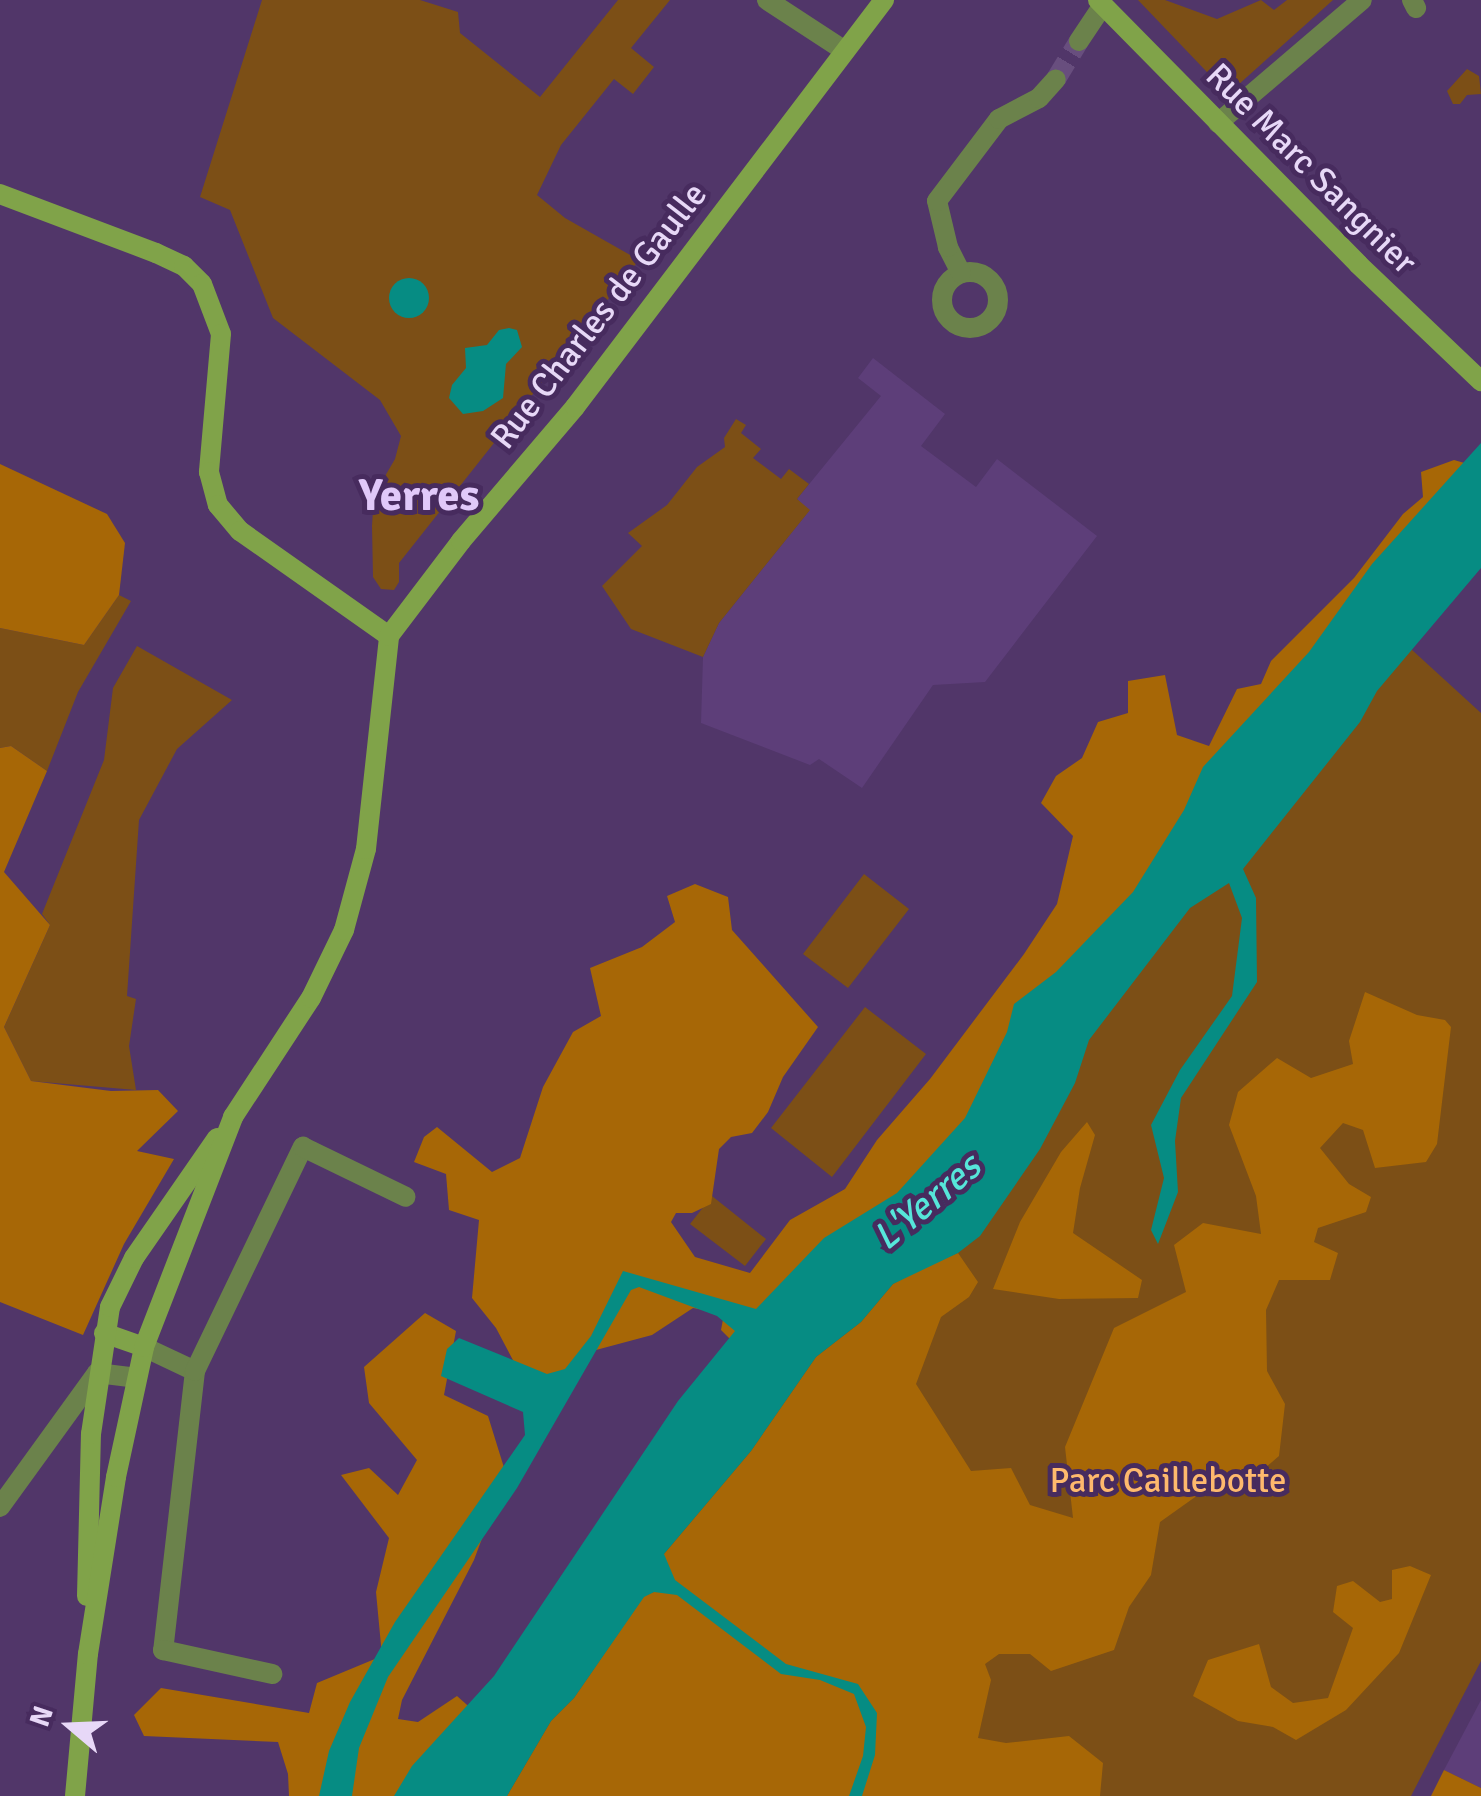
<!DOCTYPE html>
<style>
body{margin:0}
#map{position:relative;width:1481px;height:1796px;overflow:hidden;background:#513669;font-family:Signika,sans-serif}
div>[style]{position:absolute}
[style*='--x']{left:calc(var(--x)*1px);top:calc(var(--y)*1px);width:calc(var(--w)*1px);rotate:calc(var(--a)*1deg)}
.built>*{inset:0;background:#5d3e79}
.green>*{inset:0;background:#7c4f16}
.forest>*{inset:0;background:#a76706}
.water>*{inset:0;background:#068c83}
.round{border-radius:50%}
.street-tunnel>*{height:20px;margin-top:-10px;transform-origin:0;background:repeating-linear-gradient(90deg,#684e7e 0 20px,transparent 0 30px)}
.street>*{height:20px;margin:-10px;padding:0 10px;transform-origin:10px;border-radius:10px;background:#6b824b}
.street>.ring{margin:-10px;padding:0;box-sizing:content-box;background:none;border:20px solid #6b824b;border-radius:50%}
.secondary>*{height:20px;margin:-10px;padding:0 10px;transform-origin:10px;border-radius:10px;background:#80a349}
span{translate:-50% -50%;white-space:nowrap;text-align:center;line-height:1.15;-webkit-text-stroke:10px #472b5e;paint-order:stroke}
.street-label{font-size:35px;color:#e7d8f7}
.park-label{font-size:35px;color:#feb96d}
.water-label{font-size:38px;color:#56e6da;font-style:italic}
.district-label{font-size:45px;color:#e0c8f9;font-weight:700}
.north{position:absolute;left:20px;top:1676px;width:100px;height:100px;-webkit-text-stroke:8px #472b5e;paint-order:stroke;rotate:289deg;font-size:28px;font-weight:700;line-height:40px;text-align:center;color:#e7d8f7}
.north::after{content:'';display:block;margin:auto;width:35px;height:45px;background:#e7d8f7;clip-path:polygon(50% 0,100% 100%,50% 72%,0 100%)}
</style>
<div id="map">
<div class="built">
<i style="clip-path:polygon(873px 358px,945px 414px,921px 446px,976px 487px,997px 459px,1097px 536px,985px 682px,933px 685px,862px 788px,819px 759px,810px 765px,701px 723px,703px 657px,719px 623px,809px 511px,797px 499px,881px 396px,858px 378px)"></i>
<i style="clip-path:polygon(1481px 1700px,1481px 1788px,1444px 1770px)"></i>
</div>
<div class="green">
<i style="clip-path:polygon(262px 0,420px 0,458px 12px,460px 33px,540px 97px,618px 0,670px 0,631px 48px,654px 67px,633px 94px,614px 79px,561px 145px,537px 195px,565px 218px,639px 260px,399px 563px,399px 582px,394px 590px,381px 589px,373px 577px,372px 526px,374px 495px,395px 459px,401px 436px,380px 400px,273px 318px,230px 210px,200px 197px)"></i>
<i style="clip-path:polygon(1138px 0,1165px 0,1217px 19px,1261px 0,1274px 10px,1287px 0,1333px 0,1228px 94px)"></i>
<i style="clip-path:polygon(1467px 69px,1479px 76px,1481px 94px,1467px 95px,1460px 104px,1453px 104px,1447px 91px)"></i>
<i style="clip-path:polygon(736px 419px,746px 425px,741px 433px,761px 449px,753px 458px,781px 479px,789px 469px,809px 484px,797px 499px,810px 510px,719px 623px,703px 657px,631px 629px,602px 586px,642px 546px,628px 533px,667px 505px,697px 467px,725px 447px,724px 438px)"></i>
<i style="clip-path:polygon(119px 595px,131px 601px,78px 692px,47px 771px,11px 746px,0 748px,0 628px,84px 645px)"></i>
<i style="clip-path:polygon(137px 646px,232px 700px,177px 749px,139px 820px,127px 996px,136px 999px,129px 1046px,136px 1090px,31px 1081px,4px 1027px,50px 925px,42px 914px,104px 760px,113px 688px)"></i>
<i style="clip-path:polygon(1411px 649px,1481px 713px,1481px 1661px,1411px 1796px,500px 1796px,661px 1551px,811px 1355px,1078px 1048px,1184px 909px)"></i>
<i style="clip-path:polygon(864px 874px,909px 909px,848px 988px,803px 954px)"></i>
<i style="clip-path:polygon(865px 1007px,926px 1054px,832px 1177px,771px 1128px)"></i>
<i style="clip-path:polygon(712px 1196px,766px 1239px,745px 1266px,690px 1224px)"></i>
</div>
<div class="forest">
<i style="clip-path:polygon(1454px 460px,1475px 466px,991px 1120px,737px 1346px,721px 1330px,724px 1314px,693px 1308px,652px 1335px,596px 1350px,563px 1375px,525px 1383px,496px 1328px,472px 1298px,479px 1220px,449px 1210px,446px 1174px,414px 1162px,424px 1137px,437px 1127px,492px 1172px,520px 1158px,543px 1087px,573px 1032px,601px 1016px,590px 968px,642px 947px,675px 922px,667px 896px,695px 884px,728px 897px,732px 930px,818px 1027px,783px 1077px,768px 1112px,752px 1133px,731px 1137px,719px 1149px,711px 1204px,692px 1213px,676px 1213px,671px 1222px,695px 1257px,750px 1273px,790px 1220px,845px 1189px,877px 1140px,930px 1079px,1024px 954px,1057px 904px,1073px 836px,1041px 803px,1056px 776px,1082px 758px,1098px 722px,1128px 713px,1128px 681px,1165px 675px,1177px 735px,1209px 746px,1237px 689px,1261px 684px,1271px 661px,1354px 578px,1403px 514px,1423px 497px,1421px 472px)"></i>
<i style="clip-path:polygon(0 464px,107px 514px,125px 543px,119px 595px,84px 645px,0 628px)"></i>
<i style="clip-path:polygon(11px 746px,47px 771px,4px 872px,50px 925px,4px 1027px,31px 1081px,111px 1091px,158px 1090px,178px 1111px,137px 1151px,174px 1159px,124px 1244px,83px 1335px,0 1302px,0 748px)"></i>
<i style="clip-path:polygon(1365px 992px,1417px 1015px,1445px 1020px,1451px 1027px,1437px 1144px,1426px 1162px,1375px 1168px,1363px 1130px,1343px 1123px,1320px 1148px,1349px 1184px,1371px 1197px,1366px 1212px,1318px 1228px,1314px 1242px,1338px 1253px,1330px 1280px,1279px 1280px,1266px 1310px,1267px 1371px,1285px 1404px,1279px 1456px,1248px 1483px,1198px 1495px,1160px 1522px,1151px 1575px,1129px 1607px,1114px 1650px,1051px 1671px,1030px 1654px,999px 1654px,985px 1664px,991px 1680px,978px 1738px,1006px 1743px,1069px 1736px,1103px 1763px,1100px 1796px,507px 1796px,551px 1721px,574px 1698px,644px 1596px,654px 1592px,664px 1554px,751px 1451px,816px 1357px,861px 1322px,893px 1284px,926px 1266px,958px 1253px,978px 1282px,969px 1297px,941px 1317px,916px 1384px,971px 1471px,1011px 1468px,1030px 1505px,1073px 1518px,1065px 1447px,1114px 1328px,1186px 1292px,1174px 1245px,1203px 1223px,1261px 1234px,1256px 1196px,1229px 1125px,1238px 1092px,1277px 1058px,1311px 1078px,1353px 1064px,1349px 1041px)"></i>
<i style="clip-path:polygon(1087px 1122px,1095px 1135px,1080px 1188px,1073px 1233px,1142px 1280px,1138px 1298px,1059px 1299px,993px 1289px,1020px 1222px,1061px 1152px)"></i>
<i style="clip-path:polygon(425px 1313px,456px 1331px,444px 1395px,488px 1416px,506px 1474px,474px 1560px,402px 1700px,398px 1719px,418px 1722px,457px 1696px,484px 1720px,422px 1796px,289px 1796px,288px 1774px,278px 1742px,144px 1736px,134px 1715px,161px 1688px,309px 1713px,317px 1683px,382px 1656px,376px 1592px,389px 1538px,341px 1475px,369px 1468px,398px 1495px,417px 1460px,369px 1403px,364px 1367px)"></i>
<i style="clip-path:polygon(1410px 1566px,1431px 1575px,1399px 1653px,1346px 1710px,1296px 1740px,1273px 1727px,1238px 1721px,1193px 1696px,1208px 1660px,1259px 1644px,1271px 1687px,1293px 1703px,1328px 1698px,1353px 1628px,1333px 1612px,1337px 1586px,1353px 1581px,1380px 1602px,1392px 1599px,1392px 1570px)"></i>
<i style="clip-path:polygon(1444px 1770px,1481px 1788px,1481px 1796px,1431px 1796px)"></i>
</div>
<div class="water">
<i class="round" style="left:389px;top:278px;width:40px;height:40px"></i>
<i style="clip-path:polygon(509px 328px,517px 330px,522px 347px,506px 364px,503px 398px,483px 411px,463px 414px,449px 398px,452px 385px,466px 368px,465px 348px,487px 345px,499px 330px)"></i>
<i style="clip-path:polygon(1481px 443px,1481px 568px,1377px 691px,1360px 722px,1243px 869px,1256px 898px,1257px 982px,1181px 1098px,1175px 1141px,1178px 1192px,1158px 1244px,1151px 1230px,1164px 1178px,1151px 1125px,1180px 1070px,1232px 996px,1242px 918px,1229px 883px,1190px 908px,1089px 1040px,1075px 1083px,1040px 1149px,980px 1236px,958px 1253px,893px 1284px,861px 1322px,816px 1357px,751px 1451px,664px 1554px,675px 1580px,786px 1664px,858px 1684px,877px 1713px,875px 1755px,862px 1796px,849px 1796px,863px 1756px,866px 1727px,854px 1694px,820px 1680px,781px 1674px,677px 1595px,654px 1592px,644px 1597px,574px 1698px,551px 1721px,507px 1796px,394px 1796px,412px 1766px,494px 1676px,678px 1401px,735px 1331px,717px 1316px,639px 1287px,631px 1290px,517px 1488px,388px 1677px,359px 1748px,352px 1796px,319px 1796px,329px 1751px,350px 1702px,395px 1622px,525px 1435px,523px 1412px,441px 1376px,447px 1349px,459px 1338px,547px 1374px,565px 1369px,591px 1336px,623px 1271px,756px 1309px,824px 1238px,897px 1193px,965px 1118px,1007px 1032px,1014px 1004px,1056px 972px,1133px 892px,1184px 810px,1203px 767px,1309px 652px,1372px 564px)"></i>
</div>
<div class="street-tunnel">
<i style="--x:1056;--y:79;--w:44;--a:-58.8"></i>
</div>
<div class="street">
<i style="--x:767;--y:0;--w:93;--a:33.2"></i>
<i style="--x:1412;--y:0;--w:9;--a:63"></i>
<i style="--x:1079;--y:41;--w:43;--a:-56.3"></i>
<i style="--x:1218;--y:123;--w:189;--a:-40.5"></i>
<i class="ring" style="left:942px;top:272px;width:36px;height:36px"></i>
<i style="--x:961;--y:273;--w:29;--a:-117"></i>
<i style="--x:948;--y:247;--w:47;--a:-103.4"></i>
<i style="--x:937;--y:201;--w:103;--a:-52.9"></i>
<i style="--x:999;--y:119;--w:45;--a:-27.7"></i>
<i style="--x:1039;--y:98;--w:25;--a:-48"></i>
<i style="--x:144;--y:1347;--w:56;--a:25.2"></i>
<i style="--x:195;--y:1371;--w:281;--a:96.5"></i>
<i style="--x:163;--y:1650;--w:112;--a:12.4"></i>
<i style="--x:195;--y:1371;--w:249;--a:-64.3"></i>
<i style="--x:303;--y:1147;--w:114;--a:25.9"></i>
<i style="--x:0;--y:1507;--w:165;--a:-54.1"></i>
<i style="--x:97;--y:1373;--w:39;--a:7"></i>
</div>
<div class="secondary">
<i style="--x:1098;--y:0;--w:371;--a:45.4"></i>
<i style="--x:1358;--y:264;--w:170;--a:43.6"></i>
<i style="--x:0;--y:194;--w:167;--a:20.7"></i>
<i style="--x:156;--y:253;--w:31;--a:25"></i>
<i style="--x:184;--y:266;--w:25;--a:45"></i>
<i style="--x:202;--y:284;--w:53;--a:69.2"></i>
<i style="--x:221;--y:334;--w:139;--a:95"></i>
<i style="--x:209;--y:472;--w:34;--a:75"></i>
<i style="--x:218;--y:505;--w:34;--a:50"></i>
<i style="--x:240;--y:531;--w:182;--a:35.2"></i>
<i style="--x:104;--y:1333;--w:42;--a:19.3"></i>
<i style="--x:87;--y:1596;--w:162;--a:-88.6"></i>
<i style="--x:91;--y:1434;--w:128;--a:-81.5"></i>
<i style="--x:110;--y:1307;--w:55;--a:-63.9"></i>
<i style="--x:134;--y:1258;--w:146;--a:-55.3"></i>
<i style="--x:75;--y:1796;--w:143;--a:-84.8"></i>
<i style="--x:88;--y:1654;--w:179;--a:-81"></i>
<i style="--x:116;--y:1477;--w:133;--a:-77.8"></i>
<i style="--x:144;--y:1347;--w:247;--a:-68.8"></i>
<i style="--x:233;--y:1117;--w:142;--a:-56.8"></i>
<i style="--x:311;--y:998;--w:76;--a:-64.1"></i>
<i style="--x:344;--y:930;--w:84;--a:-74.8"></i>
<i style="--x:366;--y:849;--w:214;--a:-83.8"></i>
<i style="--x:389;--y:636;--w:119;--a:-52.8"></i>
<i style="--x:461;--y:541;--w:176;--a:-49.6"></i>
<i style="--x:575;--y:407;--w:511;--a:-52.79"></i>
</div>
<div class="street-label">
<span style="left:1311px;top:169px;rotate:45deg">Rue Marc Sangnier</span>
<span style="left:599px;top:316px;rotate:-52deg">Rue Charles de Gaulle</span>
</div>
<div class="park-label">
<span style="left:1168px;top:1481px">Parc Caillebotte</span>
</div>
<div class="water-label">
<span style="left:927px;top:1202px;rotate:-40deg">L'Yerres</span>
</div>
<div class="district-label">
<span style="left:419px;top:496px">Yerres</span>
</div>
<div class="north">N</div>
</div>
